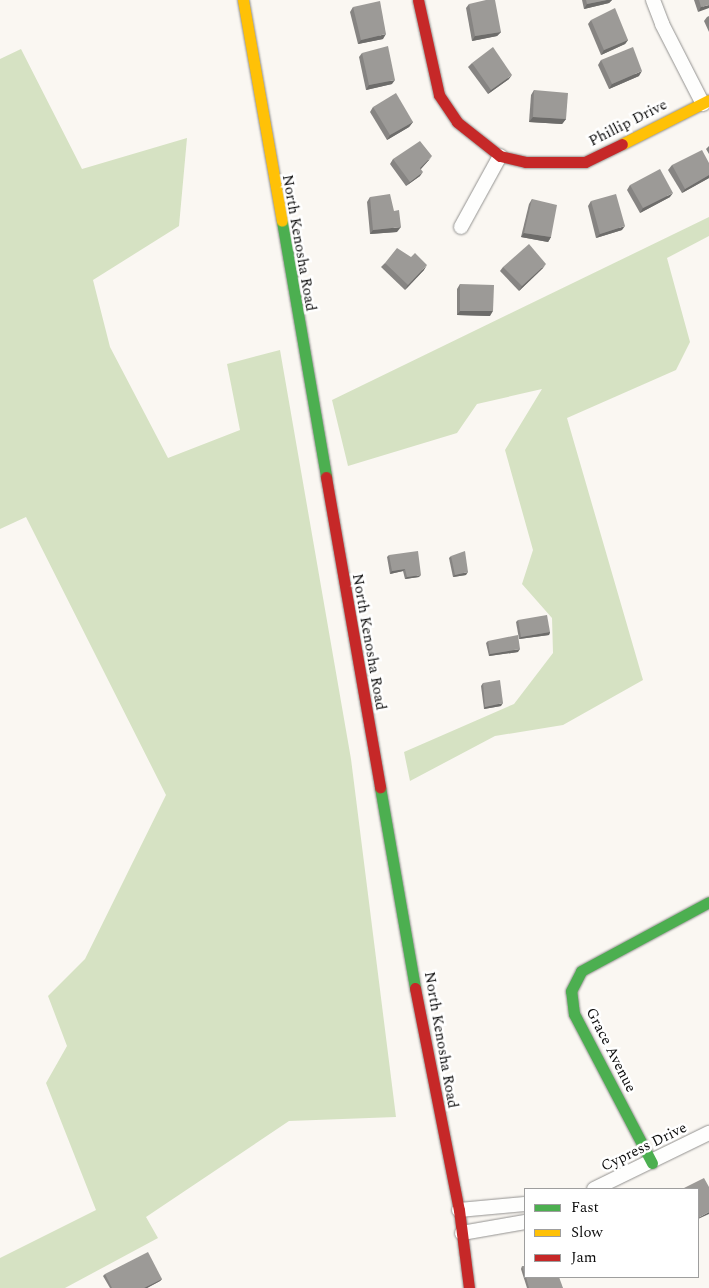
<!DOCTYPE html>
<style>
body{margin:0}
#map{position:relative;width:709px;height:1288px;overflow:hidden;background:#faf7f2;font-family:Spectral,serif}
div>[style]{position:absolute}
[style*='--x']{left:calc(var(--x)*1px);top:calc(var(--y)*1px);width:calc(var(--w)*1px);rotate:calc(var(--a)*1deg)}
.forest>*{inset:0;background:#d6e2c3}
.roads{filter:drop-shadow(0 0 1px #939290) drop-shadow(0 0 1px #939290)}
.street>*{height:14px;margin:-7px;padding:0 7px;transform-origin:7px;border-radius:7px;background:#fefefd}
.fast>*{height:11px;margin:-5.5px;padding:0 5.5px;transform-origin:5.5px;border-radius:5.5px;background:#4caf50}
.slow>*{height:11px;margin:-5.5px;padding:0 5.5px;transform-origin:5.5px;border-radius:5.5px;background:#ffc107}
.jam>*{height:11px;margin:-5.5px;padding:0 5.5px;transform-origin:5.5px;border-radius:5.5px;background:#c62828}
.wall>*{inset:0;background:#868482}
.shaded-wall>*{inset:0;background:#6d6c6a}
.building>*{inset:0;background:#9c9a97}
span{translate:-50% -50%;white-space:nowrap;text-align:center;line-height:1.15;-webkit-text-stroke:5px #fff;paint-order:stroke}
.street-label{font-size:15px;color:#0c0c0c}
.legend{position:absolute;left:524px;top:1188px;width:175px;height:90px;box-sizing:border-box;background:#fff;border:1px solid #9e9e9e;margin:0;padding:6px 9px;list-style:none;font-size:15px;color:#0c0c0c}
.legend li{display:flex;align-items:center;gap:10px;height:25px}
.legend b{width:25px;border:1px solid #9e9e9e}
</style>
<div id="map">
<div class="forest">
<i style="clip-path:polygon(21px 49px,82px 169px,187px 138px,179px 226px,93px 280px,110px 347px,168px 458px,240px 430px,227px 364px,280px 350px,351px 759px,396px 1117px,289px 1121px,146px 1217px,158px 1238px,65px 1288px,0 1288px,0 1258px,96px 1210px,46px 1083px,67px 1046px,48px 996px,85px 959px,166px 795px,26px 517px,0 529px,0 59px)"></i>
<i style="clip-path:polygon(709px 217px,709px 236px,667px 258px,690px 342px,676px 370px,567px 418px,643px 680px,563px 725px,495px 736px,410px 781px,404px 752px,514px 704px,553px 653px,552px 618px,522px 584px,533px 550px,505px 450px,542px 389px,477px 404px,457px 433px,348px 466px,332px 400px)"></i>
</div>
<div class="roads">
<div class="street">
<i style="--x:653;--y:0;--w:26;--a:69"></i>
<i style="--x:662;--y:24;--w:90;--a:62.9"></i>
<i style="--x:461;--y:227;--w:81;--a:-61.2"></i>
<i style="--x:594;--y:1189;--w:128;--a:-26"></i>
<i style="--x:459;--y:1210;--w:66;--a:-5.2"></i>
<i style="--x:462;--y:1233;--w:64;--a:-9.9"></i>
</div>
<div class="fast">
<i style="--x:282;--y:221;--w:260;--a:80.2"></i>
<i style="--x:380;--y:787;--w:204;--a:80.1"></i>
<i style="--x:652;--y:1163;--w:168;--a:-117.6"></i>
<i style="--x:574;--y:1014;--w:23;--a:-97"></i>
<i style="--x:571;--y:991;--w:22;--a:-63"></i>
<i style="--x:581;--y:971;--w:145;--a:-28.3"></i>
</div>
<div class="slow">
<i style="--x:243;--y:0;--w:224;--a:80"></i>
<i style="--x:622;--y:144;--w:97;--a:-26.8"></i>
</div>
<div class="jam">
<i style="--x:418;--y:0;--w:97;--a:77.5"></i>
<i style="--x:439;--y:95;--w:32;--a:56"></i>
<i style="--x:457;--y:122;--w:55;--a:38.3"></i>
<i style="--x:500;--y:156;--w:27;--a:13"></i>
<i style="--x:526;--y:162;--w:59;--a:0"></i>
<i style="--x:585;--y:162;--w:41;--a:-25.9"></i>
<i style="--x:326;--y:477;--w:315;--a:80.1"></i>
<i style="--x:415;--y:988;--w:226;--a:78.8"></i>
<i style="--x:459;--y:1210;--w:79;--a:82.7"></i>
</div>
</div>
<div class="wall">
<i style="clip-path:polygon(582px 0,612px 0,609px 3px,584px 9px)"></i>
<i style="clip-path:polygon(694px 0,709px 0,698px 12px)"></i>
<i style="clip-path:polygon(469px 4px,501px 32px,497px 36px,472px 41px,466px 8px)"></i>
<i style="clip-path:polygon(353px 7px,383px 39px,358px 44px,350px 12px)"></i>
<i style="clip-path:polygon(709px 16px,709px 32px,704px 21px,707px 17px)"></i>
<i style="clip-path:polygon(591px 20px,628px 40px,625px 44px,601px 55px,588px 24px)"></i>
<i style="clip-path:polygon(362px 53px,392px 84px,366px 90px,359px 57px)"></i>
<i style="clip-path:polygon(601px 60px,639px 76px,609px 89px,598px 65px)"></i>
<i style="clip-path:polygon(472px 63px,509px 79px,488px 94px,468px 67px)"></i>
<i style="clip-path:polygon(534px 90px,566px 119px,562px 124px,529px 122px,531px 95px)"></i>
<i style="clip-path:polygon(373px 107px,413px 122px,409px 127px,387px 140px,370px 112px)"></i>
<i style="clip-path:polygon(709px 146px,709px 154px,706px 149px)"></i>
<i style="clip-path:polygon(393px 159px,429px 160px,421px 169px,420px 176px,406px 186px,390px 164px)"></i>
<i style="clip-path:polygon(709px 163px,709px 178px,682px 193px,668px 170px,672px 165px)"></i>
<i style="clip-path:polygon(630px 185px,670px 197px,640px 213px,627px 190px)"></i>
<i style="clip-path:polygon(370px 197px,397px 232px,370px 234px,367px 202px)"></i>
<i style="clip-path:polygon(532px 199px,551px 237px,548px 242px,521px 237px,529px 204px)"></i>
<i style="clip-path:polygon(591px 201px,622px 230px,596px 238px,588px 206px)"></i>
<i style="clip-path:polygon(385px 263px,424px 270px,405px 290px,381px 267px)"></i>
<i style="clip-path:polygon(503px 267px,543px 268px,519px 291px,500px 271px)"></i>
<i style="clip-path:polygon(460px 284px,490px 316px,457px 315px,457px 289px)"></i>
<i style="clip-path:polygon(389px 555px,419px 577px,405px 579px,403px 571px,390px 574px,387px 557px)"></i>
<i style="clip-path:polygon(451px 556px,466px 575px,453px 577px,449px 558px)"></i>
<i style="clip-path:polygon(518px 620px,550px 632px,549px 635px,519px 639px,516px 622px)"></i>
<i style="clip-path:polygon(488px 641px,518px 652px,489px 656px,486px 643px)"></i>
<i style="clip-path:polygon(483px 683px,501px 706px,484px 709px,481px 686px)"></i>
<i style="clip-path:polygon(522px 1266px,563px 1288px,527px 1288px,521px 1269px)"></i>
<i style="clip-path:polygon(105px 1274px,162px 1279px,160px 1281px,147px 1288px,110px 1288px,103px 1276px)"></i>
</div>
<div class="shaded-wall">
<i style="clip-path:polygon(607px 0,612px 0,609px 3px,584px 9px,587px 4px)"></i>
<i style="clip-path:polygon(709px 5px,709px 8px,698px 12px,701px 7px)"></i>
<i style="clip-path:polygon(501px 32px,497px 36px,472px 41px,475px 36px)"></i>
<i style="clip-path:polygon(386px 34px,383px 39px,358px 44px,361px 40px)"></i>
<i style="clip-path:polygon(628px 40px,625px 44px,601px 55px,604px 50px)"></i>
<i style="clip-path:polygon(642px 71px,639px 76px,609px 89px,612px 84px)"></i>
<i style="clip-path:polygon(512px 75px,509px 79px,488px 94px,491px 90px)"></i>
<i style="clip-path:polygon(395px 80px,392px 84px,366px 90px,369px 85px)"></i>
<i style="clip-path:polygon(533px 117px,566px 119px,562px 124px,529px 122px)"></i>
<i style="clip-path:polygon(413px 122px,409px 127px,387px 140px,390px 135px)"></i>
<i style="clip-path:polygon(432px 156px,429px 160px,417px 173px,420px 168px)"></i>
<i style="clip-path:polygon(423px 172px,420px 176px,406px 186px,410px 182px)"></i>
<i style="clip-path:polygon(709px 175px,709px 178px,682px 193px,685px 189px)"></i>
<i style="clip-path:polygon(673px 193px,670px 197px,640px 213px,643px 208px)"></i>
<i style="clip-path:polygon(625px 226px,622px 230px,596px 238px,600px 234px)"></i>
<i style="clip-path:polygon(401px 227px,397px 232px,370px 234px,373px 230px)"></i>
<i style="clip-path:polygon(524px 233px,551px 237px,548px 242px,521px 237px)"></i>
<i style="clip-path:polygon(546px 264px,543px 268px,519px 291px,522px 286px)"></i>
<i style="clip-path:polygon(427px 265px,424px 270px,405px 290px,408px 285px)"></i>
<i style="clip-path:polygon(460px 311px,493px 311px,490px 316px,457px 315px)"></i>
<i style="clip-path:polygon(405px 569px,403px 571px,390px 574px,392px 571px)"></i>
<i style="clip-path:polygon(468px 572px,466px 575px,453px 577px,455px 575px)"></i>
<i style="clip-path:polygon(421px 575px,419px 577px,405px 579px,407px 577px)"></i>
<i style="clip-path:polygon(550px 632px,549px 635px,519px 639px,521px 637px)"></i>
<i style="clip-path:polygon(520px 649px,518px 652px,489px 656px,490px 654px)"></i>
<i style="clip-path:polygon(503px 703px,501px 706px,484px 709px,485px 707px)"></i>
<i style="clip-path:polygon(709px 1212px,709px 1214px,698px 1219px,698px 1218px)"></i>
<i style="clip-path:polygon(162px 1279px,160px 1281px,147px 1288px,144px 1288px)"></i>
</div>
<div class="building">
<i style="clip-path:polygon(486px 0,495px 0,501px 32px,475px 36px,469px 4px)"></i>
<i style="clip-path:polygon(586px 0,607px 0,587px 4px)"></i>
<i style="clip-path:polygon(699px 0,709px 0,709px 5px,701px 7px)"></i>
<i style="clip-path:polygon(380px 1px,386px 34px,361px 40px,353px 7px)"></i>
<i style="clip-path:polygon(615px 8px,628px 40px,604px 50px,591px 20px)"></i>
<i style="clip-path:polygon(388px 46px,395px 80px,369px 85px,362px 53px)"></i>
<i style="clip-path:polygon(493px 47px,512px 75px,491px 90px,472px 63px)"></i>
<i style="clip-path:polygon(633px 47px,642px 71px,612px 84px,601px 60px)"></i>
<i style="clip-path:polygon(534px 90px,568px 93px,566px 119px,533px 117px)"></i>
<i style="clip-path:polygon(396px 93px,413px 122px,390px 135px,373px 107px)"></i>
<i style="clip-path:polygon(420px 141px,432px 156px,420px 168px,423px 172px,410px 182px,393px 159px)"></i>
<i style="clip-path:polygon(702px 150px,709px 163px,709px 175px,685px 189px,672px 165px)"></i>
<i style="clip-path:polygon(660px 169px,673px 193px,643px 208px,630px 185px)"></i>
<i style="clip-path:polygon(390px 194px,394px 211px,399px 210px,401px 227px,373px 230px,370px 197px)"></i>
<i style="clip-path:polygon(616px 194px,625px 226px,600px 234px,591px 201px)"></i>
<i style="clip-path:polygon(532px 199px,557px 205px,551px 237px,524px 233px)"></i>
<i style="clip-path:polygon(529px 244px,546px 264px,522px 286px,503px 267px)"></i>
<i style="clip-path:polygon(397px 248px,411px 257px,415px 253px,427px 265px,408px 285px,385px 263px)"></i>
<i style="clip-path:polygon(460px 284px,494px 285px,493px 311px,460px 311px)"></i>
<i style="clip-path:polygon(418px 551px,421px 575px,407px 577px,405px 569px,392px 571px,389px 555px)"></i>
<i style="clip-path:polygon(465px 551px,468px 572px,455px 575px,451px 556px)"></i>
<i style="clip-path:polygon(547px 615px,550px 632px,521px 637px,518px 620px)"></i>
<i style="clip-path:polygon(518px 635px,520px 649px,490px 654px,488px 641px)"></i>
<i style="clip-path:polygon(500px 680px,503px 703px,485px 707px,483px 683px)"></i>
<i style="clip-path:polygon(704px 1178px,709px 1187px,709px 1212px,698px 1218px,698px 1189px,682px 1189px)"></i>
<i style="clip-path:polygon(148px 1252px,162px 1279px,144px 1288px,112px 1288px,105px 1274px)"></i>
<i style="clip-path:polygon(522px 1266px,525px 1266px,525px 1276px)"></i>
<i style="clip-path:polygon(526px 1277px,559px 1277px,563px 1288px,529px 1288px)"></i>
</div>
<div class="street-label">
<span style="left:628px;top:123px;rotate:-27deg">Phillip Drive</span>
<span style="left:299px;top:243px;rotate:80deg">North Kenosha Road</span>
<span style="left:369px;top:642px;rotate:80deg">North Kenosha Road</span>
<span style="left:441px;top:1040px;rotate:80deg">North Kenosha Road</span>
<span style="left:611px;top:1050px;rotate:63deg">Grace Avenue</span>
<span style="left:644px;top:1147px;rotate:-26deg">Cypress Drive</span>
</div>
<ul class="legend">
<li><b style="height:6px;background:#4caf50"></b>Fast</li>
<li><b style="height:6px;background:#ffc107"></b>Slow</li>
<li><b style="height:6px;background:#c62828"></b>Jam</li>
</ul>
</div>
